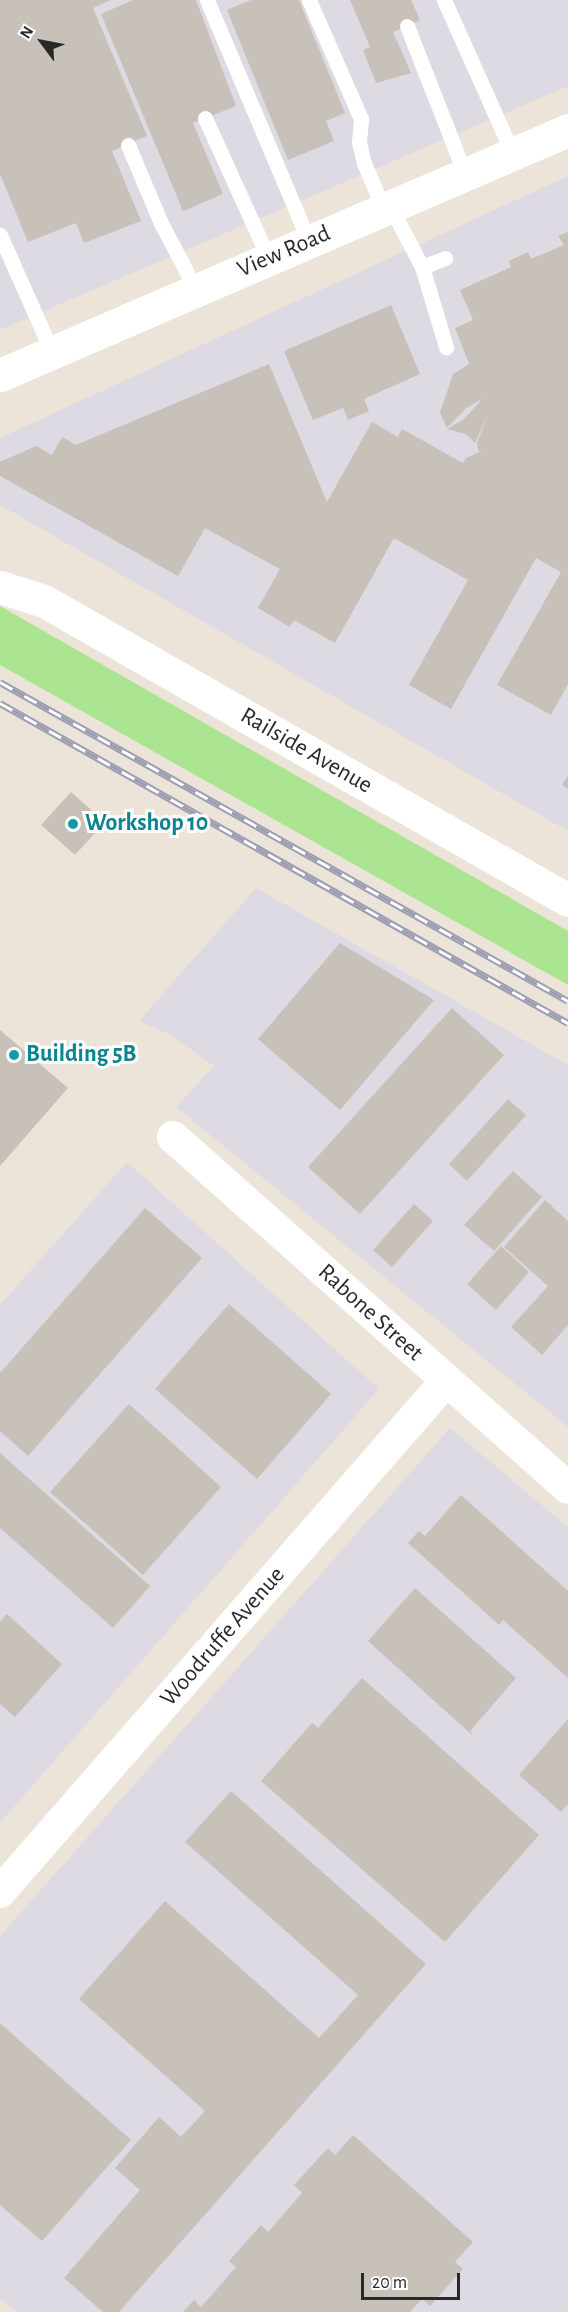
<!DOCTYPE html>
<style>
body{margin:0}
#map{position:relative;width:568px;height:2312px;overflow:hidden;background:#ece4d9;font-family:"Alegreya Sans",sans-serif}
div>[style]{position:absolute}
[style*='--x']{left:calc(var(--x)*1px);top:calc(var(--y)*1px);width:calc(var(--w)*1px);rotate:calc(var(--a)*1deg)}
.industrial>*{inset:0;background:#dddae3}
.green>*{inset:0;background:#ace592}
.building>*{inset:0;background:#c7c1b9}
.lane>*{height:15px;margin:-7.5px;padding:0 7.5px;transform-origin:7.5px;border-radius:7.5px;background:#fff}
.street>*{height:32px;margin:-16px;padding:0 16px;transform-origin:16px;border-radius:16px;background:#fff}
.secondary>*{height:33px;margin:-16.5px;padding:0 16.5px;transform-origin:16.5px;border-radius:16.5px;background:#fff}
.rail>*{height:7px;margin-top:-3.5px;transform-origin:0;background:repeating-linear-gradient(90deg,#fff 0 14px,#9c9fb4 0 28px);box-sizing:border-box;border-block:2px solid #9c9fb4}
.dots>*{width:16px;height:16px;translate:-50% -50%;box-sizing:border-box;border:3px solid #fff;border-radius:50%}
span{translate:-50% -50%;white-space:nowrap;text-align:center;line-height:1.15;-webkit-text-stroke:6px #fff;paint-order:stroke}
.street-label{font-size:24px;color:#282828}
.culture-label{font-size:24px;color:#0d838f;font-weight:700}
.left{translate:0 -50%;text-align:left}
.north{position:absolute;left:12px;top:12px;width:60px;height:60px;-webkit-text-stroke:4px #fff;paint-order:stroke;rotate:302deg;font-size:16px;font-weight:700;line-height:24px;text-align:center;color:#282828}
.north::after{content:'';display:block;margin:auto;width:21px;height:27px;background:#282828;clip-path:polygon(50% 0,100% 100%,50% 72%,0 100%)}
.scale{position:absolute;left:361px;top:2273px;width:99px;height:27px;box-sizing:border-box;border:3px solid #282828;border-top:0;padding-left:8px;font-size:18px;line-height:21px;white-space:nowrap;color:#282828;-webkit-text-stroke:4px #fff;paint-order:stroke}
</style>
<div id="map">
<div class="industrial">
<i style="clip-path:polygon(0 0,568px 0,568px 86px,0 330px)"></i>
<i style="clip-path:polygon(568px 176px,568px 831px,0 505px,0 438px)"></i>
<i style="clip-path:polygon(256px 888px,568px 1065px,568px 1427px,176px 1107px,214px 1066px,169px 1034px,139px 1021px)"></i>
<i style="clip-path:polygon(127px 1162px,379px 1389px,0 1823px,0 1305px)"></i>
<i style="clip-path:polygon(450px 1428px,568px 1527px,568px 2312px,16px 2312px,0 2298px,0 1936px)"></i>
</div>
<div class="green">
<i style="clip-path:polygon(0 606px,568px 931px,568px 985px,0 665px)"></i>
</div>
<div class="building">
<i style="clip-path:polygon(0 0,111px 0,93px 8px,147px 136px,112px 151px,141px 221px,84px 243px,76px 223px,28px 242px,0 174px)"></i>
<i style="clip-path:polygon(133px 0,196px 0,236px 106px,193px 123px,223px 194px,183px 211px,101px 14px)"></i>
<i style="clip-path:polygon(251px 0,299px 0,345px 113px,326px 121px,334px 141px,288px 160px,227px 10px)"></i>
<i style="clip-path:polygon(350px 0,411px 0,420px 20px,393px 32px,411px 73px,376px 83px,363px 50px,370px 47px)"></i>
<i style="clip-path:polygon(568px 232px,568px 684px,551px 715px,497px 685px,561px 572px,536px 558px,451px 709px,409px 685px,468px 580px,394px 538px,335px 643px,294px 620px,290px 627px,258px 608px,280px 569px,205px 528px,178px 576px,0 476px,0 462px,36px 446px,52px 455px,62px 437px,76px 445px,269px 364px,327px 502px,372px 422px,398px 437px,402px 429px,463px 463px,466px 458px,502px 442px,479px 452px,477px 443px,489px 412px,475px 443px,466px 434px,447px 429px,464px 419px,483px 398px,465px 409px,447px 428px,440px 413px,453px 374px,469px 364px,455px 328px,473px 320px,460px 290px,511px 267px,509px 261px,528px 252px,531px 259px,564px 245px,558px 236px)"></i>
<i style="clip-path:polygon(391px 305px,420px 374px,364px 399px,369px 411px,348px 420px,343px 408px,313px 420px,284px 351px)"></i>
<i style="clip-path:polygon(568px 775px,568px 789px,562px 785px)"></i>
<i style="clip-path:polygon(71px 792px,105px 822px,75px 855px,41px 825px)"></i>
<i style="clip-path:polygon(340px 943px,434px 1000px,340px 1110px,258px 1039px)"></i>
<i style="clip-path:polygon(452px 1008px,504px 1055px,360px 1214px,308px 1167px)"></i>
<i style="clip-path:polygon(0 1030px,68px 1088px,0 1166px)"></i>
<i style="clip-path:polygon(508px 1099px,526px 1115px,467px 1181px,449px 1164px)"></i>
<i style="clip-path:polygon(513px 1171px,542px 1197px,494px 1251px,464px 1225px)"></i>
<i style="clip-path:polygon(545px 1200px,568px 1221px,568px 1325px,542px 1355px,511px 1327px,548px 1286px,504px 1247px)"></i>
<i style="clip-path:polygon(414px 1204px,433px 1221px,392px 1267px,373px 1250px)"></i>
<i style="clip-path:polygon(145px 1208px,202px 1258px,28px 1456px,0 1431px,0 1373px)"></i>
<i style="clip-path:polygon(501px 1246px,529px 1272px,496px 1310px,467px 1284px)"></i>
<i style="clip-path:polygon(229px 1304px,331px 1394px,257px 1479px,155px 1389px)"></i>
<i style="clip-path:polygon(129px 1404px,221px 1487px,143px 1575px,50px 1492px)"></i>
<i style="clip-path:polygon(0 1453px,150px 1586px,113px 1628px,0 1528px)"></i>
<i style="clip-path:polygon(461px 1495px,568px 1591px,568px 1678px,503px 1620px,499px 1625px,408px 1543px,419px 1531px,425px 1536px)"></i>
<i style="clip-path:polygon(415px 1588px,516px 1678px,471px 1730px,472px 1735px,368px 1641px)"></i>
<i style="clip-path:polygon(7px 1614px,62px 1664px,15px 1717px,0 1704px,0 1622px)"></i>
<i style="clip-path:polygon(362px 1678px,539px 1835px,445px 1942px,261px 1781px,312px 1723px,318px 1728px)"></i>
<i style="clip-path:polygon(568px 1719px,568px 1804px,561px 1812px,519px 1775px)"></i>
<i style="clip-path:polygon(231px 1791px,426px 1964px,119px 2312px,103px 2312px,64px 2278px,140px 2190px,115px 2168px,159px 2117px,181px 2137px,205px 2111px,79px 1999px,165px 1901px,319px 2038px,358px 1995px,185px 1842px)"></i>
<i style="clip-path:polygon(0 2023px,131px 2140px,42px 2241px,0 2205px)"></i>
<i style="clip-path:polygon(353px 2135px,473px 2242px,455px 2262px,463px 2269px,430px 2306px,422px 2299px,410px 2312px,183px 2312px,194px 2300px,201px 2307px,236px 2267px,229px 2261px,261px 2225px,268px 2232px,302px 2193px,294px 2185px,328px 2148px,335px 2155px)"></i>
</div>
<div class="lane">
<i style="--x:207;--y:0;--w:262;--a:67.1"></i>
<i style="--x:309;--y:0;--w:130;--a:66.4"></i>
<i style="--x:361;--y:119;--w:23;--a:95"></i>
<i style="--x:359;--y:142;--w:22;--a:77"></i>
<i style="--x:364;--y:163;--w:51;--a:66.9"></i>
<i style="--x:444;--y:0;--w:169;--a:65.9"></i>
<i style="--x:407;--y:26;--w:159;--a:68.6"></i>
<i style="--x:205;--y:118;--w:155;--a:65.6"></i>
<i style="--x:128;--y:145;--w:85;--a:67.1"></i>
<i style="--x:161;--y:223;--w:76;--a:62.4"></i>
<i style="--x:390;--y:206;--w:69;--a:62.3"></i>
<i style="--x:422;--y:267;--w:25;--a:-21"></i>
<i style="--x:0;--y:235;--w:128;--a:66"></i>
<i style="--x:422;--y:267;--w:84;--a:73.3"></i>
</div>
<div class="street">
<i style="--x:173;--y:1137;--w:528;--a:41.62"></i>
<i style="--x:0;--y:1892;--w:678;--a:-48.89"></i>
</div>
<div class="secondary">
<i style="--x:0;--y:375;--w:619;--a:-23.33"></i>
<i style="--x:0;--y:587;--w:46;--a:17.7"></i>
<i style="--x:44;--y:601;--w:603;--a:29.71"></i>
</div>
<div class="rail">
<i style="--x:0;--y:682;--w:651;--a:29.32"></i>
<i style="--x:0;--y:703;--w:652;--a:29.4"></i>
</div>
<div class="dots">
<i style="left:73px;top:824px;background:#0f9aa8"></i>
<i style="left:14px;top:1055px;background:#0f9aa8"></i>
</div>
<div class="street-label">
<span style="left:284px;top:252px;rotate:-23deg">View Road</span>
<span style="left:306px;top:751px;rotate:30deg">Railside Avenue</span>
<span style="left:370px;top:1313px;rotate:42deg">Rabone Street</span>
<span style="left:223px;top:1637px;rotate:-49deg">Woodruffe Avenue</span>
</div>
<div class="culture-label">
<span class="left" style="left:85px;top:824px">Workshop 10</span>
<span class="left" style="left:26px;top:1055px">Building 5B</span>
</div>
<div class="north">N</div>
<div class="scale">20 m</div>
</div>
